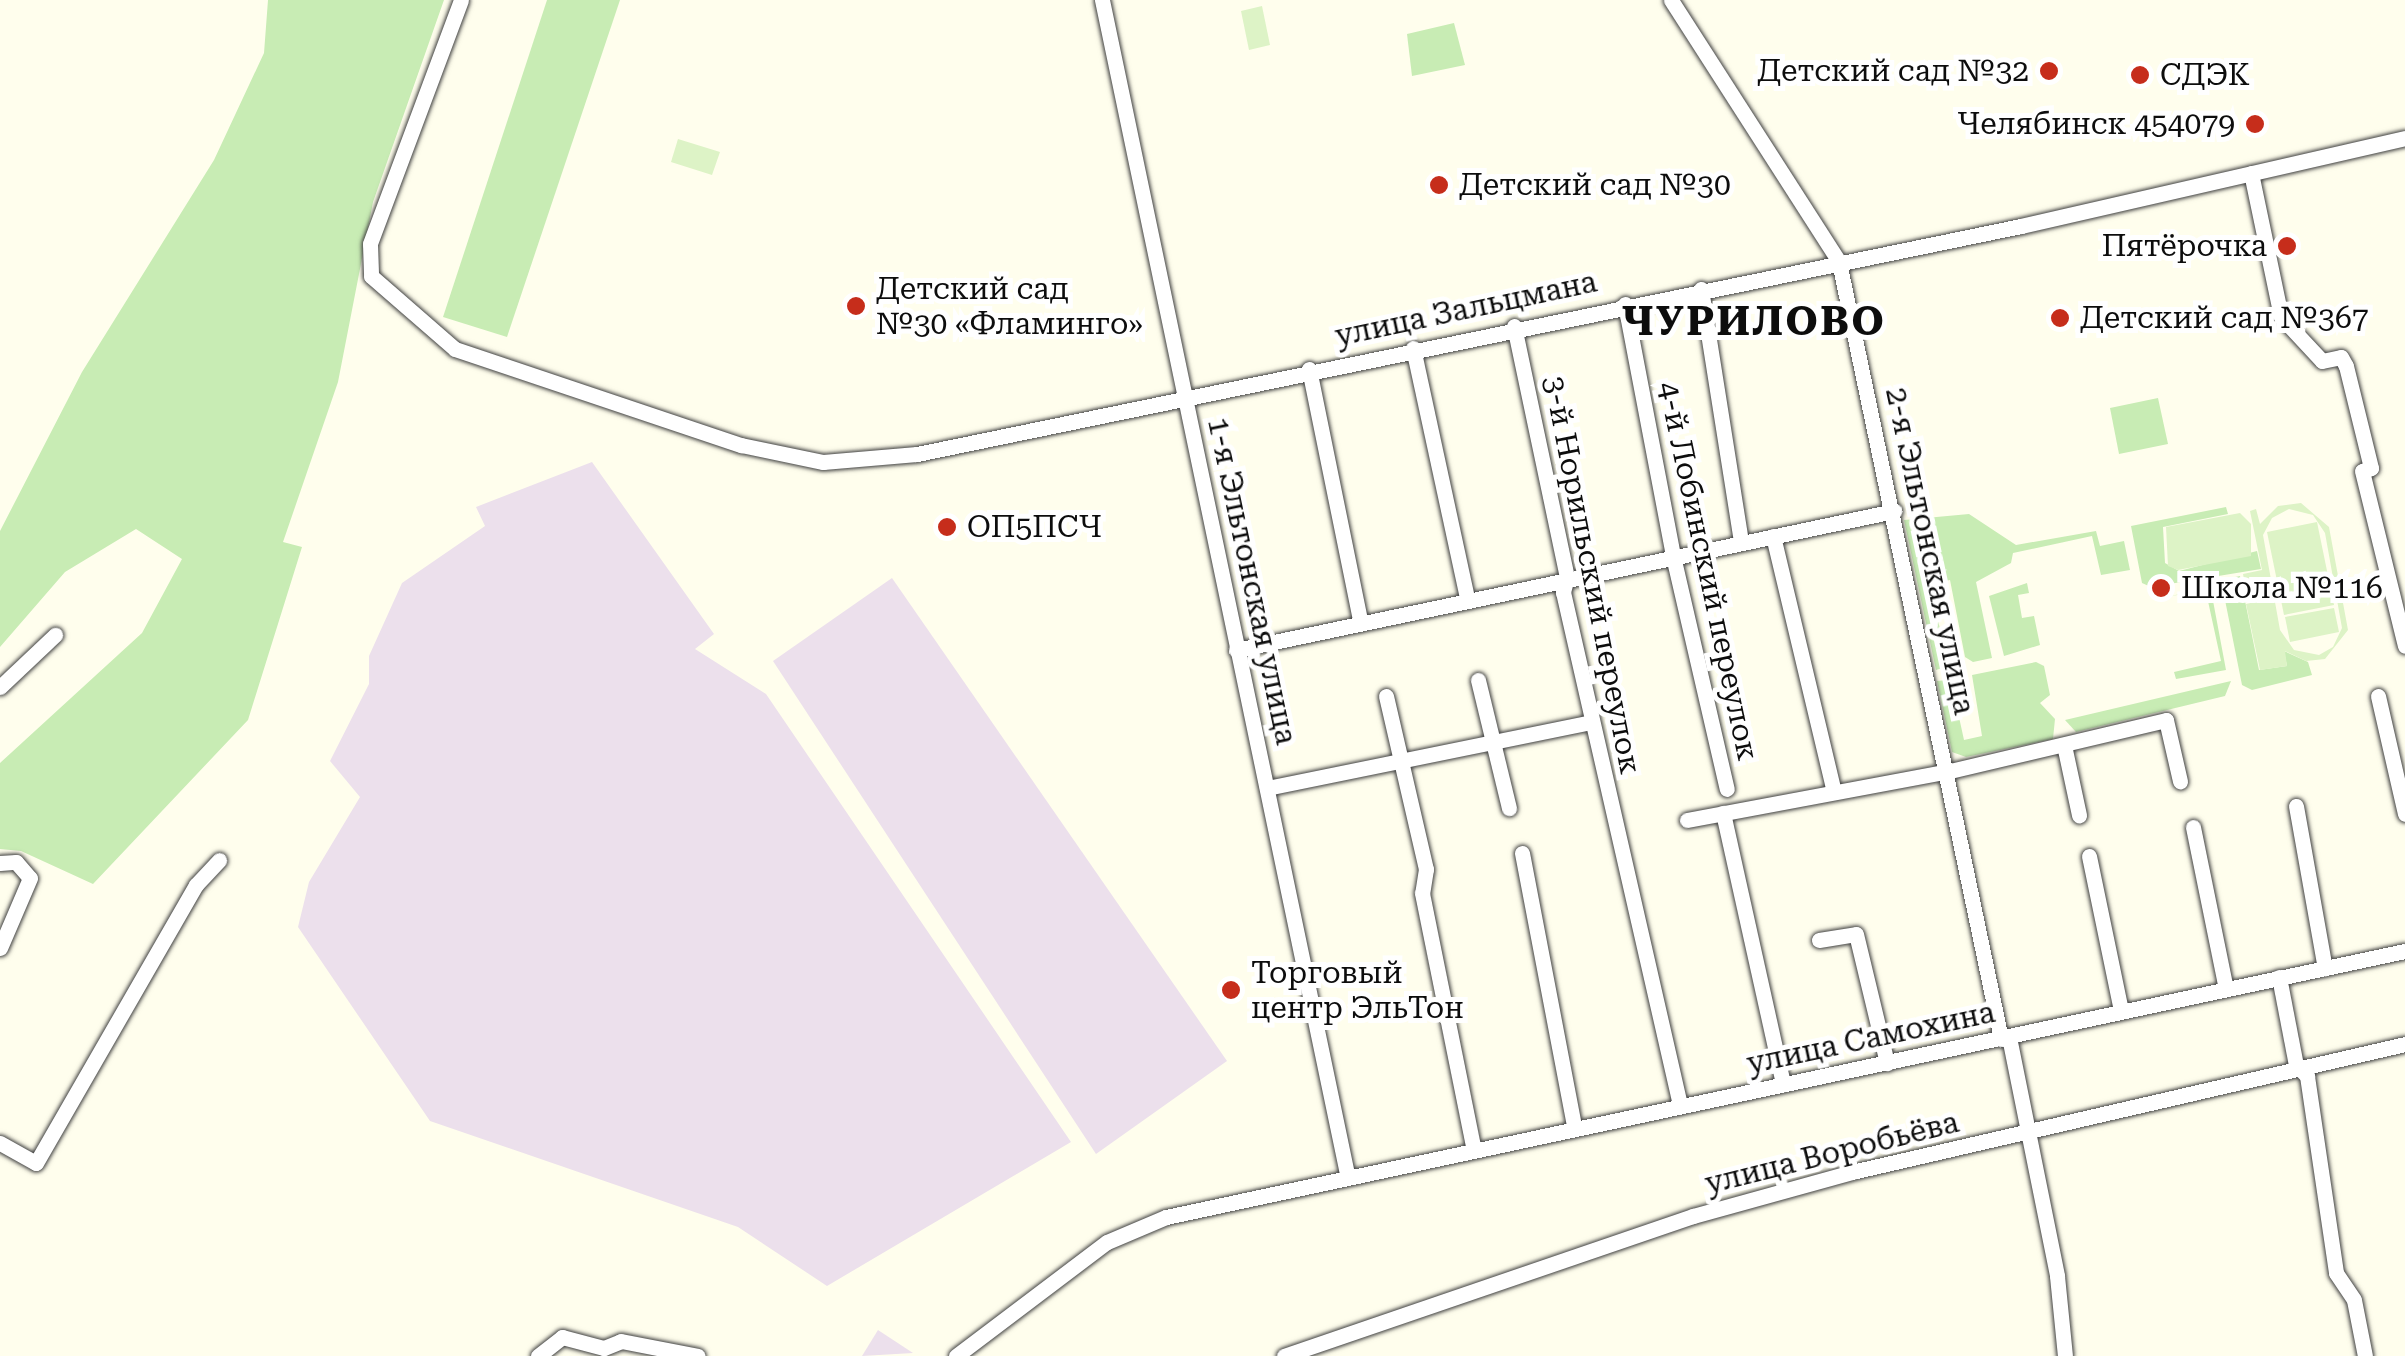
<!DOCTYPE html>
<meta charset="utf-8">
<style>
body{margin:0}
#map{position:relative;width:2405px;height:1356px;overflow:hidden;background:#fffeed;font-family:"Roboto Serif",serif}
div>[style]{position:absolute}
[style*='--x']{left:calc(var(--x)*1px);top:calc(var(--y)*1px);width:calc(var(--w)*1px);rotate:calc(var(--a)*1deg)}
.industrial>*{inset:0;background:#ece0ec}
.green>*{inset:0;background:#c8ecb4}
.pitch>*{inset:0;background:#ddf3c6}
.roads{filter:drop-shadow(0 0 2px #404040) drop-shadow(0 0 2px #404040)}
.minor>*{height:15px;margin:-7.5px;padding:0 7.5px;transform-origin:7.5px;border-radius:7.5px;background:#fff}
.dots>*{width:28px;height:28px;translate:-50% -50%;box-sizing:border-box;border:5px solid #fff;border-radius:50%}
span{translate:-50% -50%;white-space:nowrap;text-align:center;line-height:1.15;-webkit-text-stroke:10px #fff;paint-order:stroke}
.poi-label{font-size:30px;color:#0d0d0d}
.right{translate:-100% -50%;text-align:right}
.left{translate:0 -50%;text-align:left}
.street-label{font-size:30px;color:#0d0d0d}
.district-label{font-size:40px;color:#0d0d0d;font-weight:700;letter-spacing:2.5px}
</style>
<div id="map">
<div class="industrial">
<i style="clip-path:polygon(592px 462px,714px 634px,695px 649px,766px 694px,1071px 1142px,827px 1286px,738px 1227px,430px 1121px,298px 927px,309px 882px,360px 797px,330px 761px,369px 684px,369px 656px,402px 583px,485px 526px,476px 507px)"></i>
<i style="clip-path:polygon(892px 578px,1227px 1061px,1096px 1154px,773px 661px)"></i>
<i style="clip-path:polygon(878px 1330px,913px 1353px,862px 1356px)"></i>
</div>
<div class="green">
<i style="clip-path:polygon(268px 0,444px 0,373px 202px,338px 382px,283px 542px,302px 547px,248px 720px,93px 884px,21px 851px,0 849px,0 763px,142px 633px,182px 559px,136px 529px,65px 572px,0 647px,0 531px,82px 372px,214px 160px,264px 53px)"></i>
<i style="clip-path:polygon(547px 0,620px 0,507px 337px,443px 317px)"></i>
<i style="clip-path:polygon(1454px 23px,1465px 65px,1412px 76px,1407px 34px)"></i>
<i style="clip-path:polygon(2158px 398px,2168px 444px,2119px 454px,2110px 408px)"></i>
<i style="clip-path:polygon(2226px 507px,2228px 514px,2163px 527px,2165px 563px,2179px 571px,2257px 551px,2261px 569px,2151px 587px,2142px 583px,2131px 526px)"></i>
<i style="clip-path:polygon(1969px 514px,2016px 545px,2096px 531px,2100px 546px,2124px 541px,2130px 570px,2101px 575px,2092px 536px,2013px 553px,2011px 563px,1976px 582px,1992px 658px,1973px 662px,1965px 657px,1950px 580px,1931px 584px,1946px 660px,1955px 664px,1936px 670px,1904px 520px)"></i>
<i style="clip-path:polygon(2240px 576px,2259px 670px,2287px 666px,2284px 651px,2308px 662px,2312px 675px,2252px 690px,2242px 685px,2221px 580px)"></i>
<i style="clip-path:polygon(2027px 583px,2029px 593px,2018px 595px,2022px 618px,2034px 616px,2040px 645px,2004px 656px,1989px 596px)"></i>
<i style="clip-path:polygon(2211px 590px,2226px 670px,2176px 679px,2174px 672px,2221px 661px,2206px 592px,2168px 596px)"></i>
<i style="clip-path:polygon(2036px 662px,2044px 666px,2050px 695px,2040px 703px,2055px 719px,2053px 739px,1966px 757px,1952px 752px,1937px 681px,1958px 679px,1952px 685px,1964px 740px,1982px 736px,1972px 675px)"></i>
<i style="clip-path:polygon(2231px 681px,2225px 696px,2076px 732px,2065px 720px)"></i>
</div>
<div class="pitch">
<i style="clip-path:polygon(1262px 6px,1270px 45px,1249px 50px,1241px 11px)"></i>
<i style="clip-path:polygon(678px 139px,720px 152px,712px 175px,671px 162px)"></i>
<i style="clip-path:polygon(evenodd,2301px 503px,2329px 527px,2348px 630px,2325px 659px,2306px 661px,2285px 651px,2287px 666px,2260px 670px,2246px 604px,2268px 599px,2265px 589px,2266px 596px,2248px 600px,2243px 574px,2262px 570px,2250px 511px,2256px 509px,2260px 524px,2278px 506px,2301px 503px,2289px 509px,2313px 515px,2325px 533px,2342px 628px,2333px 647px,2319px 655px,2294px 650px,2280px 630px,2263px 535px,2272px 518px,2289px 509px)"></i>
<i style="clip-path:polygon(2240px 513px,2251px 524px,2251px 556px,2178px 570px,2168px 566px,2166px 527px)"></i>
<i style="clip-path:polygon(2317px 522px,2334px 605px,2284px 615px,2267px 532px)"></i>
<i style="clip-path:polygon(2334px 608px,2339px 632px,2290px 642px,2285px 617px)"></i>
</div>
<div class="roads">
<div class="minor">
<i style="--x:461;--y:0;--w:260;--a:110.5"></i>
<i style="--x:370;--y:244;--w:32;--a:88"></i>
<i style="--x:371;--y:276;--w:111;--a:41"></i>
<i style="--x:455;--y:349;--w:302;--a:18.6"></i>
<i style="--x:741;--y:445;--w:84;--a:11.7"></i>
<i style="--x:823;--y:462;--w:94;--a:-4.9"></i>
<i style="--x:917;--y:454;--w:1127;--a:-11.67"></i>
<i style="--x:2021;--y:226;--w:394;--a:-12.9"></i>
<i style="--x:1102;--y:0;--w:1199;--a:78.21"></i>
<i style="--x:1671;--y:0;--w:311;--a:57.3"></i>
<i style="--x:1839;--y:262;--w:794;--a:78.22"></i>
<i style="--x:2251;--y:173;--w:147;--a:78.2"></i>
<i style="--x:2281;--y:317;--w:60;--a:47"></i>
<i style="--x:2322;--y:361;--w:19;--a:-12"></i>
<i style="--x:2341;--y:357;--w:10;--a:61"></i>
<i style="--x:2346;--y:366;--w:105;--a:76.2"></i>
<i style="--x:2371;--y:468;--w:9;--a:162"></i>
<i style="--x:2362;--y:471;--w:180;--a:76.2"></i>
<i style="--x:1701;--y:289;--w:256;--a:81"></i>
<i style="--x:1625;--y:304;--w:257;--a:79.2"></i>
<i style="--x:1673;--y:556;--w:239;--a:77"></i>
<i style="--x:1514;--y:326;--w:257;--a:78.1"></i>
<i style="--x:1567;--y:577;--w:16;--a:105"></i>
<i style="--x:1563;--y:592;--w:526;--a:77.15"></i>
<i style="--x:1413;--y:348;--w:256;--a:77.8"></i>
<i style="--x:1309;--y:369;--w:255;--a:78.5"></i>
<i style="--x:1773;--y:536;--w:259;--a:76.6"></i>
<i style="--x:1236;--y:650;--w:673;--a:-11.93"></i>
<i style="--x:1478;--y:680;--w:132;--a:76.4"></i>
<i style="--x:0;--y:687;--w:76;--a:-43.4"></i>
<i style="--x:1386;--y:696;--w:178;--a:77"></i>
<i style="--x:1426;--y:869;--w:24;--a:99"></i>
<i style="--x:1422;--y:893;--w:258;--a:78.6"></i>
<i style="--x:2378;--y:696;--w:121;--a:77.1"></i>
<i style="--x:2064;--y:745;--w:72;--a:77.9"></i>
<i style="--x:1267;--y:788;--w:331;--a:-11.5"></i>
<i style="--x:2296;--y:806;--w:165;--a:79.9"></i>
<i style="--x:1723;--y:813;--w:278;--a:77.5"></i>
<i style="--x:1687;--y:820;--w:268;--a:-10.6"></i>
<i style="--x:1950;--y:771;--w:222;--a:-13.3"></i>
<i style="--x:2166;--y:720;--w:63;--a:77.1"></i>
<i style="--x:2193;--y:827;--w:165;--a:78.5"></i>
<i style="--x:1522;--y:853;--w:278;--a:79.2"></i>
<i style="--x:2089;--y:856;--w:158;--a:78.3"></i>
<i style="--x:0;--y:863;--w:16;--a:-4"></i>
<i style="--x:16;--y:862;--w:21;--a:49"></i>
<i style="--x:30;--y:878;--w:76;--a:113.2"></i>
<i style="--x:1819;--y:940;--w:37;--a:-9"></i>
<i style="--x:1856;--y:934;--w:133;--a:76.5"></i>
<i style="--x:2279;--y:977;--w:90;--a:79.1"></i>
<i style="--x:2296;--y:1065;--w:16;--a:45"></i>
<i style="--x:2307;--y:1076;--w:199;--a:81.6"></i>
<i style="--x:2336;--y:1273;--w:32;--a:56"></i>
<i style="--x:2354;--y:1300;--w:57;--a:78.9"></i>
<i style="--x:2009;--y:1037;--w:244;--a:78.6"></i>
<i style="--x:2057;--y:1276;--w:80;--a:84.3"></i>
<i style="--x:0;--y:1143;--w:41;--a:29.1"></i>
<i style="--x:36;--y:1163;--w:321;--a:-60.1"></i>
<i style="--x:196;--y:885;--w:34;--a:-47"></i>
<i style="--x:538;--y:1356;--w:31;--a:-38"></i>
<i style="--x:562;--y:1337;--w:43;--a:14.7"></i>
<i style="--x:604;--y:1348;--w:18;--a:-22"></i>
<i style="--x:621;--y:1341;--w:78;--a:11"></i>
<i style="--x:956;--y:1356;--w:189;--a:-37.1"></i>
<i style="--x:1107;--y:1242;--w:64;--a:-23"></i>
<i style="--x:1166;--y:1217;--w:1267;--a:-12.12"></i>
<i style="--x:1284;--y:1356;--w:432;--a:-18.9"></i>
<i style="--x:1693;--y:1216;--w:165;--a:-15.5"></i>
<i style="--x:1852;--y:1172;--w:568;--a:-13.03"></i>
</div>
</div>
<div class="dots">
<i style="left:2049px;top:71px;background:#c62d1b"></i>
<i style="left:2140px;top:75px;background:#c62d1b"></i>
<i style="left:2255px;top:124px;background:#c62d1b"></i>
<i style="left:1439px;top:185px;background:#c62d1b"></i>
<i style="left:2287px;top:246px;background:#c62d1b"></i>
<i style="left:856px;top:306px;background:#c62d1b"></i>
<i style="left:2060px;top:318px;background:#c62d1b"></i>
<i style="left:947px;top:527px;background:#c62d1b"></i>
<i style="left:2161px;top:588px;background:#c62d1b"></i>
<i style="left:1231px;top:990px;background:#c62d1b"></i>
</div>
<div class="poi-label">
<span class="right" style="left:2029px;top:71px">Детский сад №32</span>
<span class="left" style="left:2160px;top:75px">СДЭК</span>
<span class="right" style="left:2235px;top:124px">Челябинск 454079</span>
<span class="left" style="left:1459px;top:185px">Детский сад №30</span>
<span class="right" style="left:2267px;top:246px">Пятёрочка</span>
<span class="left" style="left:876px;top:306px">Детский сад<br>№30 «Фламинго»</span>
<span class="left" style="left:2080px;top:318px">Детский сад №367</span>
<span class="left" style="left:967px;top:527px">ОП5ПСЧ</span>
<span class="left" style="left:2181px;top:588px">Школа №116</span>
<span class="left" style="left:1251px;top:990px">Торговый<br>центр ЭльТон</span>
</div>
<div class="street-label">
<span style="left:1466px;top:309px;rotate:-12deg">улица Зальцмана</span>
<span style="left:1930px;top:551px;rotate:78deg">2-я Эльтонская улица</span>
<span style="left:1708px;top:571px;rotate:78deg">4-й Лобинский переулок</span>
<span style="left:1592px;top:575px;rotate:79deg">3-й Норильский переулок</span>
<span style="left:1252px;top:581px;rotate:78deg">1-я Эльтонская улица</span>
<span style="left:1871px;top:1038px;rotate:-12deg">улица Самохина</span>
<span style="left:1832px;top:1153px;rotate:-14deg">улица Воробьёва</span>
</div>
<div class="district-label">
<span style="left:1754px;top:322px">ЧУРИЛОВО</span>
</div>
</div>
